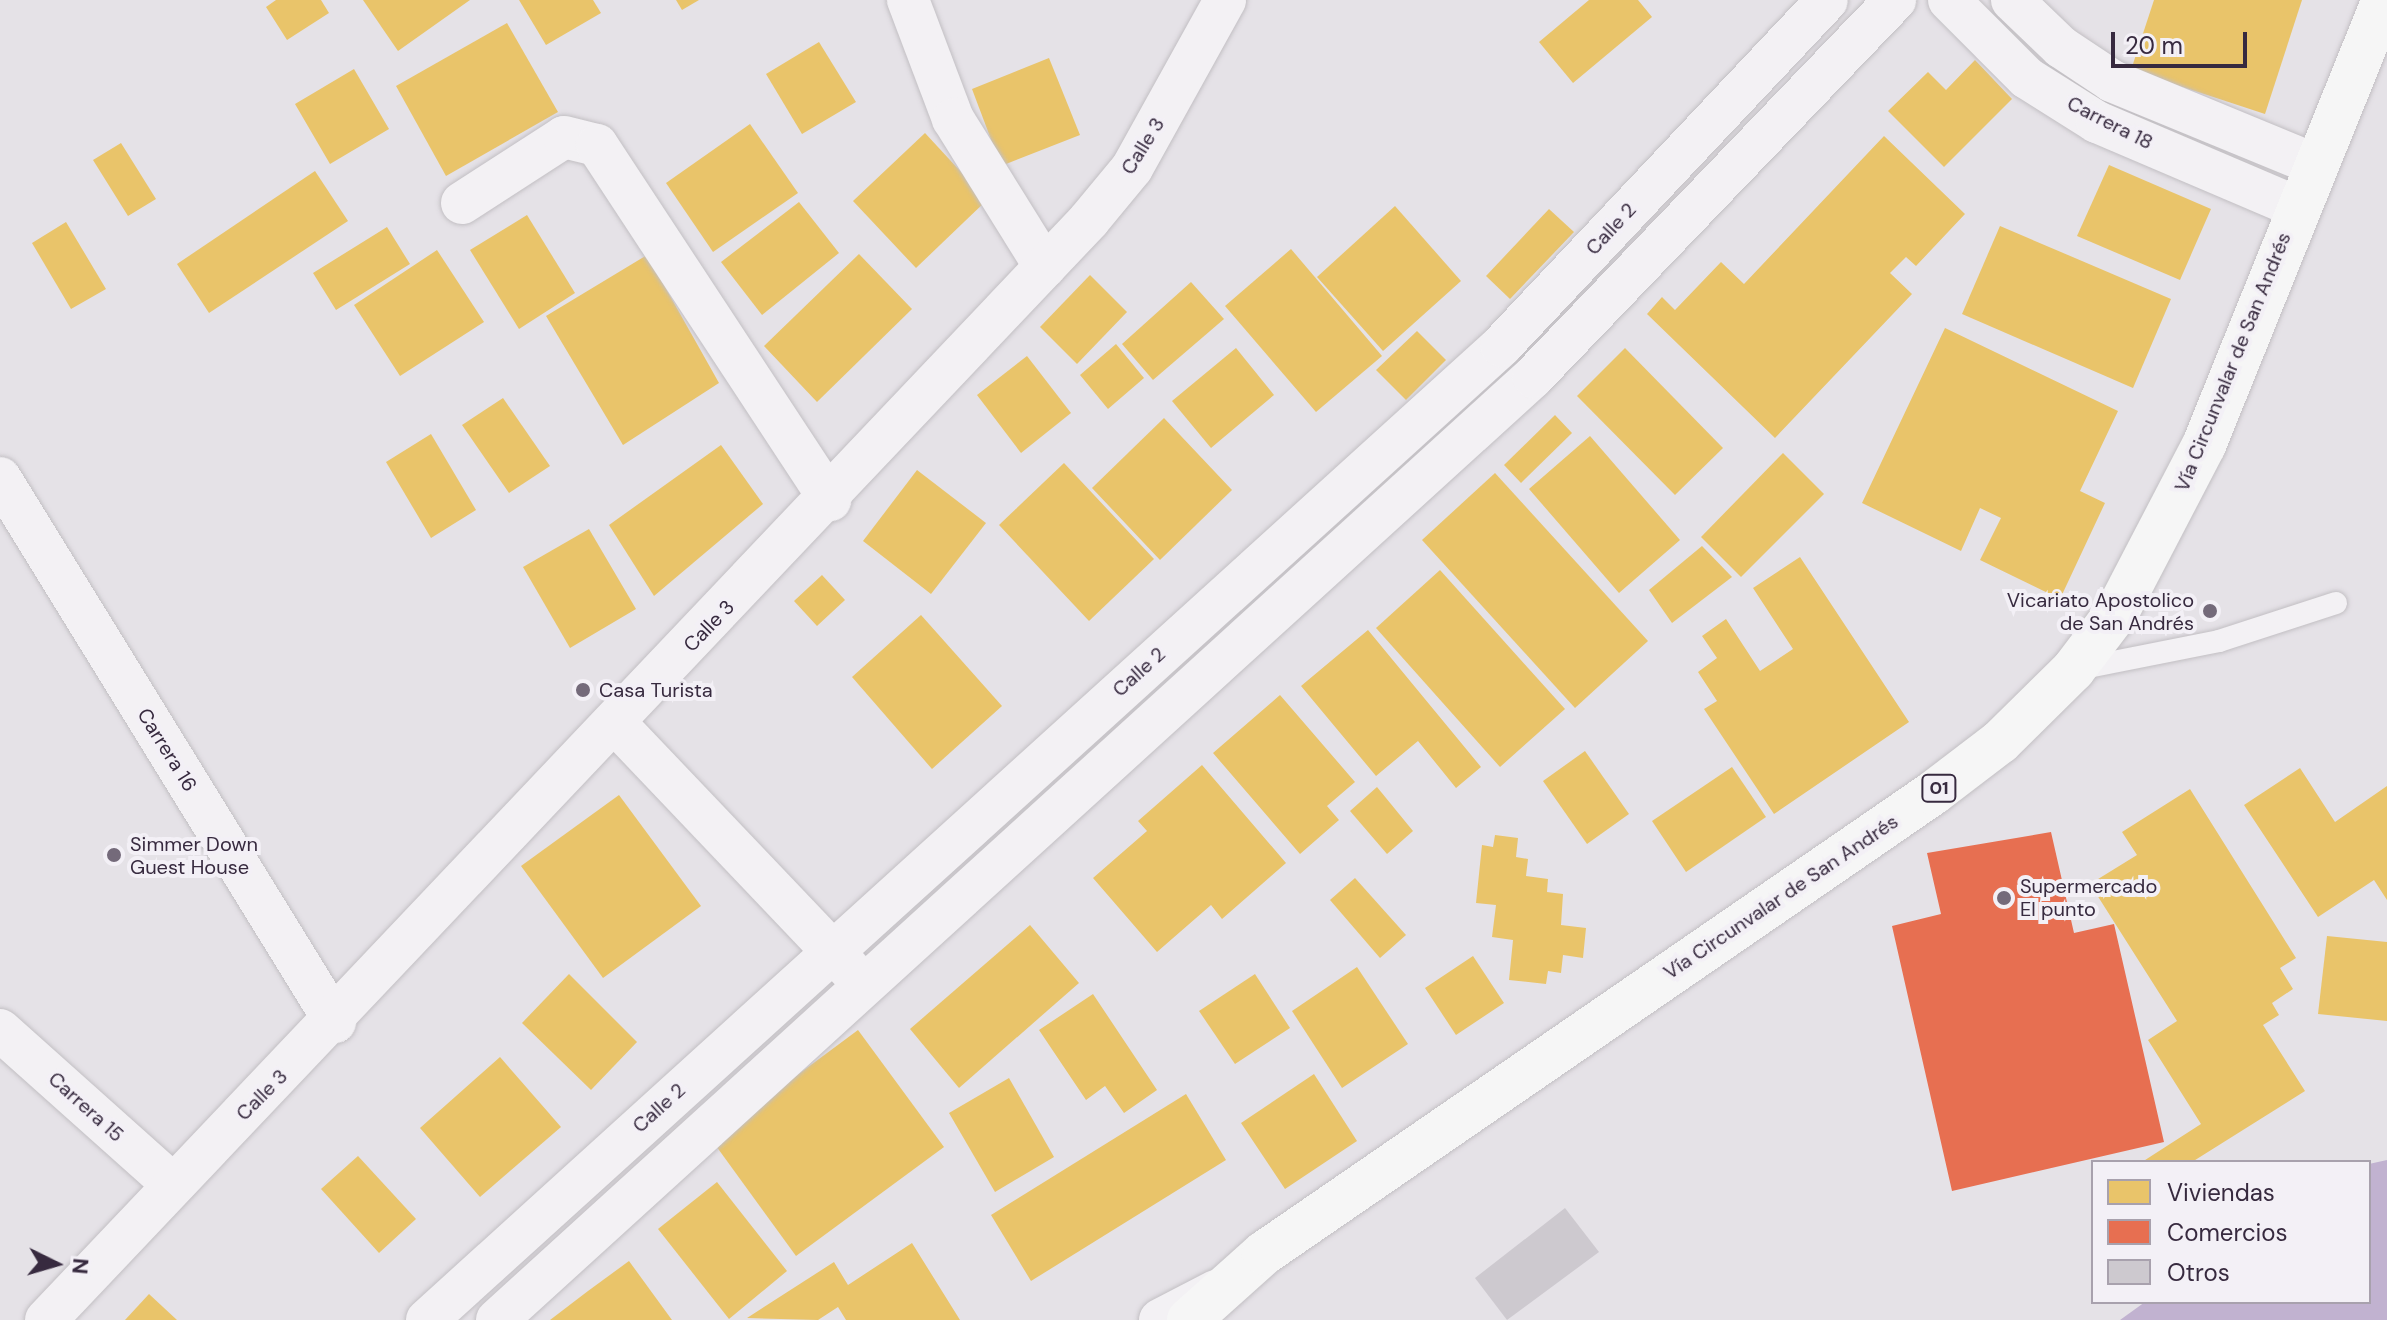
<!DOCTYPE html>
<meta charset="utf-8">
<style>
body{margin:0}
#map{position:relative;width:2387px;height:1320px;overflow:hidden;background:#e5e2e7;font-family:"DM Sans",sans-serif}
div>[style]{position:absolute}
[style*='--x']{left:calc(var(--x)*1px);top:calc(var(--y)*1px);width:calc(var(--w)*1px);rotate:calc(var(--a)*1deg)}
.water>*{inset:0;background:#c1b2d0}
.homes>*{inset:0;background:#e9c46a}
.shops>*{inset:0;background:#e76f51}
.building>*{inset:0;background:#cdc9cf}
.roads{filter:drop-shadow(0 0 2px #c2bfc3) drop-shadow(0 0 2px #c2bfc3)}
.service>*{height:22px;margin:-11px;padding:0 11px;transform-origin:11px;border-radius:11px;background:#f3f1f4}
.minor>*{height:42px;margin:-21px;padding:0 21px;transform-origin:21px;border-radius:21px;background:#f3f1f4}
.trunk>*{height:44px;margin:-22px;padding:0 22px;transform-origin:22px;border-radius:22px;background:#f6f6f6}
.dots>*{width:22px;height:22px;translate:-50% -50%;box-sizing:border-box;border:4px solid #f3f0f6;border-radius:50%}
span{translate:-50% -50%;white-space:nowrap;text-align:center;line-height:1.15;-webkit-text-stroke:8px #f3f0f6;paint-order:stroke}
.shield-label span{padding:2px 6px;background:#f3f0f6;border:2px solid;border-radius:6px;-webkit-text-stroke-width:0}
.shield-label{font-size:18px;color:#372a3f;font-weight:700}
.street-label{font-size:20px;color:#372a3f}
.poi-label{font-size:20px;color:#372a3f}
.right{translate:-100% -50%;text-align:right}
.left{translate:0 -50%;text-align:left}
.legend{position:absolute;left:2091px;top:1160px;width:280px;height:144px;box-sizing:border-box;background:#f3f0f6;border:2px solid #a8a1ad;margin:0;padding:10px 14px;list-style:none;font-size:24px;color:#372a3f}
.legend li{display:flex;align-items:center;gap:16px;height:40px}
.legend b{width:40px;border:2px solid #a8a1ad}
.north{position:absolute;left:16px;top:1224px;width:80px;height:80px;-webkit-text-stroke:6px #f3f0f6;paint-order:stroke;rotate:95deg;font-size:22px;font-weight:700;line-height:32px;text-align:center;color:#372a3f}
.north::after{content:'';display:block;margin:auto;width:28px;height:36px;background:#372a3f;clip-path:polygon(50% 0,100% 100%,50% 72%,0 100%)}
.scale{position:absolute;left:2111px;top:32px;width:136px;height:36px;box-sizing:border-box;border:4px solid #372a3f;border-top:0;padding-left:10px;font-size:24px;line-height:28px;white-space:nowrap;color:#372a3f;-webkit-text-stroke:6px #f3f0f6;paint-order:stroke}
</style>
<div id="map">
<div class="water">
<i style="clip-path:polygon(2387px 1160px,2387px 1320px,2120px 1320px,2145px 1302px,2369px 1302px,2369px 1164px)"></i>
</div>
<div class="homes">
<i style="clip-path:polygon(276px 0,321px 0,329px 13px,287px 40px,266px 7px)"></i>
<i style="clip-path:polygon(363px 0,470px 0,398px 51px)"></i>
<i style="clip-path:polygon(519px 0,593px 0,601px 13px,546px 45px)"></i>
<i style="clip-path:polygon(676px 0,699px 0,682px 10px)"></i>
<i style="clip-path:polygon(1589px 0,1638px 0,1652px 17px,1573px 83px,1539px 42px)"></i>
<i style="clip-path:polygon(2154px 0,2302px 0,2265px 114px,2131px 70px)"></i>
<i style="clip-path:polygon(507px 23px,558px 112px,446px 176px,396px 86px)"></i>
<i style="clip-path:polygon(819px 42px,856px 102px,802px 134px,766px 74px)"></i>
<i style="clip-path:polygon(1049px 58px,1080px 135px,1001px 166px,972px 89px)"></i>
<i style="clip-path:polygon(1975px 60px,2012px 99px,1944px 167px,1888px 111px,1928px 72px,1946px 90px)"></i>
<i style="clip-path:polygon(354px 69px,389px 129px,330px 164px,295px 104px)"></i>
<i style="clip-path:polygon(750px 124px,798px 193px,713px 252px,666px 183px)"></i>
<i style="clip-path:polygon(925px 133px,987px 200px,916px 268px,853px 201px)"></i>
<i style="clip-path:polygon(1884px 136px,1965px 214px,1916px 266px,1906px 257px,1890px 273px,1912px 294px,1775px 438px,1647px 314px,1662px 297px,1675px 310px,1721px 262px,1744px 284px)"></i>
<i style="clip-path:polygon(121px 143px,156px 199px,128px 216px,93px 160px)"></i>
<i style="clip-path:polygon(2109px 165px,2211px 209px,2180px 280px,2077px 236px)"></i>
<i style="clip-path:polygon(315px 171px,348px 221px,209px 313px,177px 264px)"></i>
<i style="clip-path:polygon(799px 202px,839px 253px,762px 315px,721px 262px)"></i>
<i style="clip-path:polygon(1395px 206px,1461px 281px,1383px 351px,1317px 277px)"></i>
<i style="clip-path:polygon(1549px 209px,1574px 232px,1510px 299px,1486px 276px)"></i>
<i style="clip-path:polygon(527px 215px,575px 293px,519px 329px,470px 250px)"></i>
<i style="clip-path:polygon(66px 222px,106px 289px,71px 309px,32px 243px)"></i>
<i style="clip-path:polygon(2000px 226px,2171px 299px,2133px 388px,1962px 314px)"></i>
<i style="clip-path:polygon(387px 227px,410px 264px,336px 310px,313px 273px)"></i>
<i style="clip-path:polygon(1291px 249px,1382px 356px,1316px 412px,1225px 306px)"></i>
<i style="clip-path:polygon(437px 250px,484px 322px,400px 376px,354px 305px)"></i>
<i style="clip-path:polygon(859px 254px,912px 309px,817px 402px,764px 346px)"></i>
<i style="clip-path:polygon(647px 255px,719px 383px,623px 445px,546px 316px)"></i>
<i style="clip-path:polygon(1090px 275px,1127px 312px,1077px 364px,1040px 327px)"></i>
<i style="clip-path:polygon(1191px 282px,1224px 319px,1153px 380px,1122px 344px)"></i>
<i style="clip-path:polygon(1945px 328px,2118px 411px,2080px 491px,2105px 503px,2060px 599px,1980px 560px,2001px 518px,1980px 508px,1961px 551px,1862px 503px)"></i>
<i style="clip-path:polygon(1417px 331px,1446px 360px,1406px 400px,1376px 370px)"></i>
<i style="clip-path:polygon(1116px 344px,1144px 378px,1108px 409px,1080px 375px)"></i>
<i style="clip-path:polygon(1236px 348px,1274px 395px,1211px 448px,1172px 401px)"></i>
<i style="clip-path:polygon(1625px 348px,1723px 448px,1675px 495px,1577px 396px)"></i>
<i style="clip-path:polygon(1027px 356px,1071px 413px,1021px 453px,977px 395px)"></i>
<i style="clip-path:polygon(503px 398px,550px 466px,509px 493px,462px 425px)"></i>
<i style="clip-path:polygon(1555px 415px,1572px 433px,1521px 483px,1504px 465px)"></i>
<i style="clip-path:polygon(1164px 418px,1232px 490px,1160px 560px,1092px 488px)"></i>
<i style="clip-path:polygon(431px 434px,476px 510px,431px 538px,386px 462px)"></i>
<i style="clip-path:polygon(1590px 436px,1680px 540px,1619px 593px,1529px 489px)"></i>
<i style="clip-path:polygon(721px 445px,763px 504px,654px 596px,609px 525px)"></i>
<i style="clip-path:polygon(1783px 453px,1824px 494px,1741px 577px,1701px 537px)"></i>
<i style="clip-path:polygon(1064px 463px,1154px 559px,1089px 621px,999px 525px)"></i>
<i style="clip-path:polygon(917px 470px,986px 523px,931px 594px,863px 541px)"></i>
<i style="clip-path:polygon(1495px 473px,1648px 641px,1575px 708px,1422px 540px)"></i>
<i style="clip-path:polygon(589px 529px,636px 609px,570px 648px,523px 567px)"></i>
<i style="clip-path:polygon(1702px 546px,1732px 577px,1672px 623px,1649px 590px)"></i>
<i style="clip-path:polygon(1800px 557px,1909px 722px,1774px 814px,1704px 709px,1717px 701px,1698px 672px,1717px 658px,1702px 636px,1726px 619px,1760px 671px,1793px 649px,1753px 588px)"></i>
<i style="clip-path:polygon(1440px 570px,1565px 709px,1500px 767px,1376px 628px)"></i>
<i style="clip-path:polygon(822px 575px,845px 600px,817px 626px,794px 601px)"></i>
<i style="clip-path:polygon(921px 615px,1002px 706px,932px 769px,852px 677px)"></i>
<i style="clip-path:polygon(1368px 630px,1481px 767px,1456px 788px,1418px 741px,1376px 776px,1301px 686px)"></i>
<i style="clip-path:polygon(1280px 695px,1355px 782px,1327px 806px,1339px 820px,1300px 854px,1213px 753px)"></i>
<i style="clip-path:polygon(1585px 751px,1629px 814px,1587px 844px,1543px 781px)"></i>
<i style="clip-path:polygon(1202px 765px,1286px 863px,1222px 919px,1211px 905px,1157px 952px,1093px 878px,1147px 831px,1138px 821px)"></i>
<i style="clip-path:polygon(1732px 767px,1766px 817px,1686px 872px,1652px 821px)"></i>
<i style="clip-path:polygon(2300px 768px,2335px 822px,2387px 786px,2387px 900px,2374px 880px,2318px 917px,2244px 805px)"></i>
<i style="clip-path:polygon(1377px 787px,1413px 831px,1387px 854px,1350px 811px)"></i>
<i style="clip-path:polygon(2190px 789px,2296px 958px,2280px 968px,2293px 989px,2272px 1003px,2279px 1015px,2263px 1025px,2305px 1091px,2192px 1162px,2142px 1162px,2201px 1124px,2148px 1040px,2177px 1021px,2090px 884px,2137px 855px,2122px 832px)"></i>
<i style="clip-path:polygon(619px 795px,701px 906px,603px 978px,521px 866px)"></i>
<i style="clip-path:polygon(1495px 835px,1518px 838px,1516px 857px,1528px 859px,1526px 876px,1548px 879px,1547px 892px,1563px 894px,1561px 925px,1586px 928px,1583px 958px,1563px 955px,1561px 973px,1548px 971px,1546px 984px,1509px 980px,1513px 940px,1492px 937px,1496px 905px,1476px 903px,1482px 845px,1493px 847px)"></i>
<i style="clip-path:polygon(1355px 878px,1406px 935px,1380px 958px,1330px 900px)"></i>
<i style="clip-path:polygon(1030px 925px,1079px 983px,959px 1088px,910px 1029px)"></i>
<i style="clip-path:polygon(2327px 936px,2387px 942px,2387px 1021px,2318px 1014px)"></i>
<i style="clip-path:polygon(1473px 956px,1504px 1003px,1456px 1035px,1425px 988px)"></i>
<i style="clip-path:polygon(1357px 967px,1408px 1044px,1342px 1088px,1292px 1011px)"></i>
<i style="clip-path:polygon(569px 974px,637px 1042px,591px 1090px,522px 1023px)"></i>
<i style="clip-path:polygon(1255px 974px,1290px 1028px,1235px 1064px,1199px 1011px)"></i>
<i style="clip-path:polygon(1093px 994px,1157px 1090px,1124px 1113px,1105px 1086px,1086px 1100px,1039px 1030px)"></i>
<i style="clip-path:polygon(858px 1030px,944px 1147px,796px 1256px,711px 1139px)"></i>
<i style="clip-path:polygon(500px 1057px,561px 1127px,480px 1197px,420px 1128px)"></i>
<i style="clip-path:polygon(1314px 1074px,1357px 1141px,1285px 1189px,1241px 1123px)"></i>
<i style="clip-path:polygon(1009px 1078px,1054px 1157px,995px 1192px,949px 1113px)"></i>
<i style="clip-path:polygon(1186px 1094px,1226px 1160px,1031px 1281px,991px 1215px)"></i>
<i style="clip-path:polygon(358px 1156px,416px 1219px,379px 1253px,321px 1189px)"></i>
<i style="clip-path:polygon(717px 1182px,787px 1271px,729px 1319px,658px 1229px)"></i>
<i style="clip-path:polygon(912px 1243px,960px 1320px,846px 1320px,838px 1307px,818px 1320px,747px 1318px,834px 1262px,848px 1285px)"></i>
<i style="clip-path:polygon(629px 1261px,672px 1320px,550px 1320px,588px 1291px)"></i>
<i style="clip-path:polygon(149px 1294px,177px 1320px,125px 1320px)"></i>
</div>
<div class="shops">
<i style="clip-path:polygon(2051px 832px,2074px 933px,2114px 924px,2164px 1142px,1952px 1191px,1892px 926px,1941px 914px,1927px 853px)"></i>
</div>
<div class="building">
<i style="clip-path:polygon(1565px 1208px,1599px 1252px,1507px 1320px,1475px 1278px)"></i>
</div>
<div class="roads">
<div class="service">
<i style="--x:2078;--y:669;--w:144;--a:-11.2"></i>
<i style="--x:2219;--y:641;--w:123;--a:-18"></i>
</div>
<div class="minor">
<i style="--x:908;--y:0;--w:127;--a:69.3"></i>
<i style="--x:953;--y:119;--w:174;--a:58.1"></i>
<i style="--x:1949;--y:0;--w:110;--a:45"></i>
<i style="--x:2027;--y:78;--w:83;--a:32.2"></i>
<i style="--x:2097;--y:122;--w:216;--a:23.1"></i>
<i style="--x:2012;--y:0;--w:68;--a:43.8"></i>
<i style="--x:2061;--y:47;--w:61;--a:33.7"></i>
<i style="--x:2112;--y:81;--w:217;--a:22.4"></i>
<i style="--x:462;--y:203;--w:121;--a:-32.9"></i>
<i style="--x:564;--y:137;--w:34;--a:14"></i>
<i style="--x:597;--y:145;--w:425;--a:56.7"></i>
<i style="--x:0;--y:478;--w:639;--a:58.37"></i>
<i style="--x:615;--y:723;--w:340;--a:46.4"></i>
<i style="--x:0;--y:1030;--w:231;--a:41.8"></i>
<i style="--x:46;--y:1320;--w:1516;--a:-46.52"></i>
<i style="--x:1089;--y:220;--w:67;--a:-50.4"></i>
<i style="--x:1132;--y:168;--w:192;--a:-61"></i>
<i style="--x:427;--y:1320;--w:1450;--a:-42.2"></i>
<i style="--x:1501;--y:346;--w:475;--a:-46.7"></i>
<i style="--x:497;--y:1320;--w:1401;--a:-42.31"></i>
<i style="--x:1533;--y:377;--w:523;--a:-46.16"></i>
<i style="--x:1160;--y:1320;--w:63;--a:-27.4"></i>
</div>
<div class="trunk">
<i style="--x:1189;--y:1320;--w:101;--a:-41.8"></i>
<i style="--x:1264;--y:1253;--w:812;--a:-34.51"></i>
<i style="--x:1933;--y:793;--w:84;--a:-37.3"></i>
<i style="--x:2000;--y:742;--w:103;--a:-44.6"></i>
<i style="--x:2073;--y:670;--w:73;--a:-52.8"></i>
<i style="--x:2117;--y:612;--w:188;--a:-62.5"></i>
<i style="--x:2204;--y:445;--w:480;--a:-68"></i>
</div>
</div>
<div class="dots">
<i style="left:2210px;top:611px;background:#746a7a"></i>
<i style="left:583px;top:690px;background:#746a7a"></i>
<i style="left:114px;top:855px;background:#746a7a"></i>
<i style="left:2004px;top:898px;background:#746a7a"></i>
</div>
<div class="shield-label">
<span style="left:1939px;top:788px">01</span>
</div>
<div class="street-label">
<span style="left:2110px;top:123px;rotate:27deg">Carrera 18</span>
<span style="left:1143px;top:146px;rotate:-58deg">Calle 3</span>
<span style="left:1611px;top:229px;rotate:-47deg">Calle 2</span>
<span style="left:2233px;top:362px;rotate:-68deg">Vía Circunvalar de San Andrés</span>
<span style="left:709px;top:626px;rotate:-46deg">Calle 3</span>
<span style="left:1139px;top:672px;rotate:-42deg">Calle 2</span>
<span style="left:167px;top:750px;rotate:58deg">Carrera 16</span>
<span style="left:1781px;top:897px;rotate:-34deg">Vía Circunvalar de San Andrés</span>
<span style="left:262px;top:1095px;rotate:-45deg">Calle 3</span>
<span style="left:86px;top:1107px;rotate:42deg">Carrera 15</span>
<span style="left:659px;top:1108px;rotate:-42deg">Calle 2</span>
</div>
<div class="poi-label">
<span class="right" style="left:2194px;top:612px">Vicariato Apostolico<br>de San Andrés</span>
<span class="left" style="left:599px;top:690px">Casa Turista</span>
<span class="left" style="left:130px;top:856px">Simmer Down<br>Guest House</span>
<span class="left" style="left:2020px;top:898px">Supermercado<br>El punto</span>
</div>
<ul class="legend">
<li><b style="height:22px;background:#e9c46a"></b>Viviendas</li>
<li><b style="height:22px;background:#e76f51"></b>Comercios</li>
<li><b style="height:22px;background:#cdc9cf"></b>Otros</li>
</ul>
<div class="north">N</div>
<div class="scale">20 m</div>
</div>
